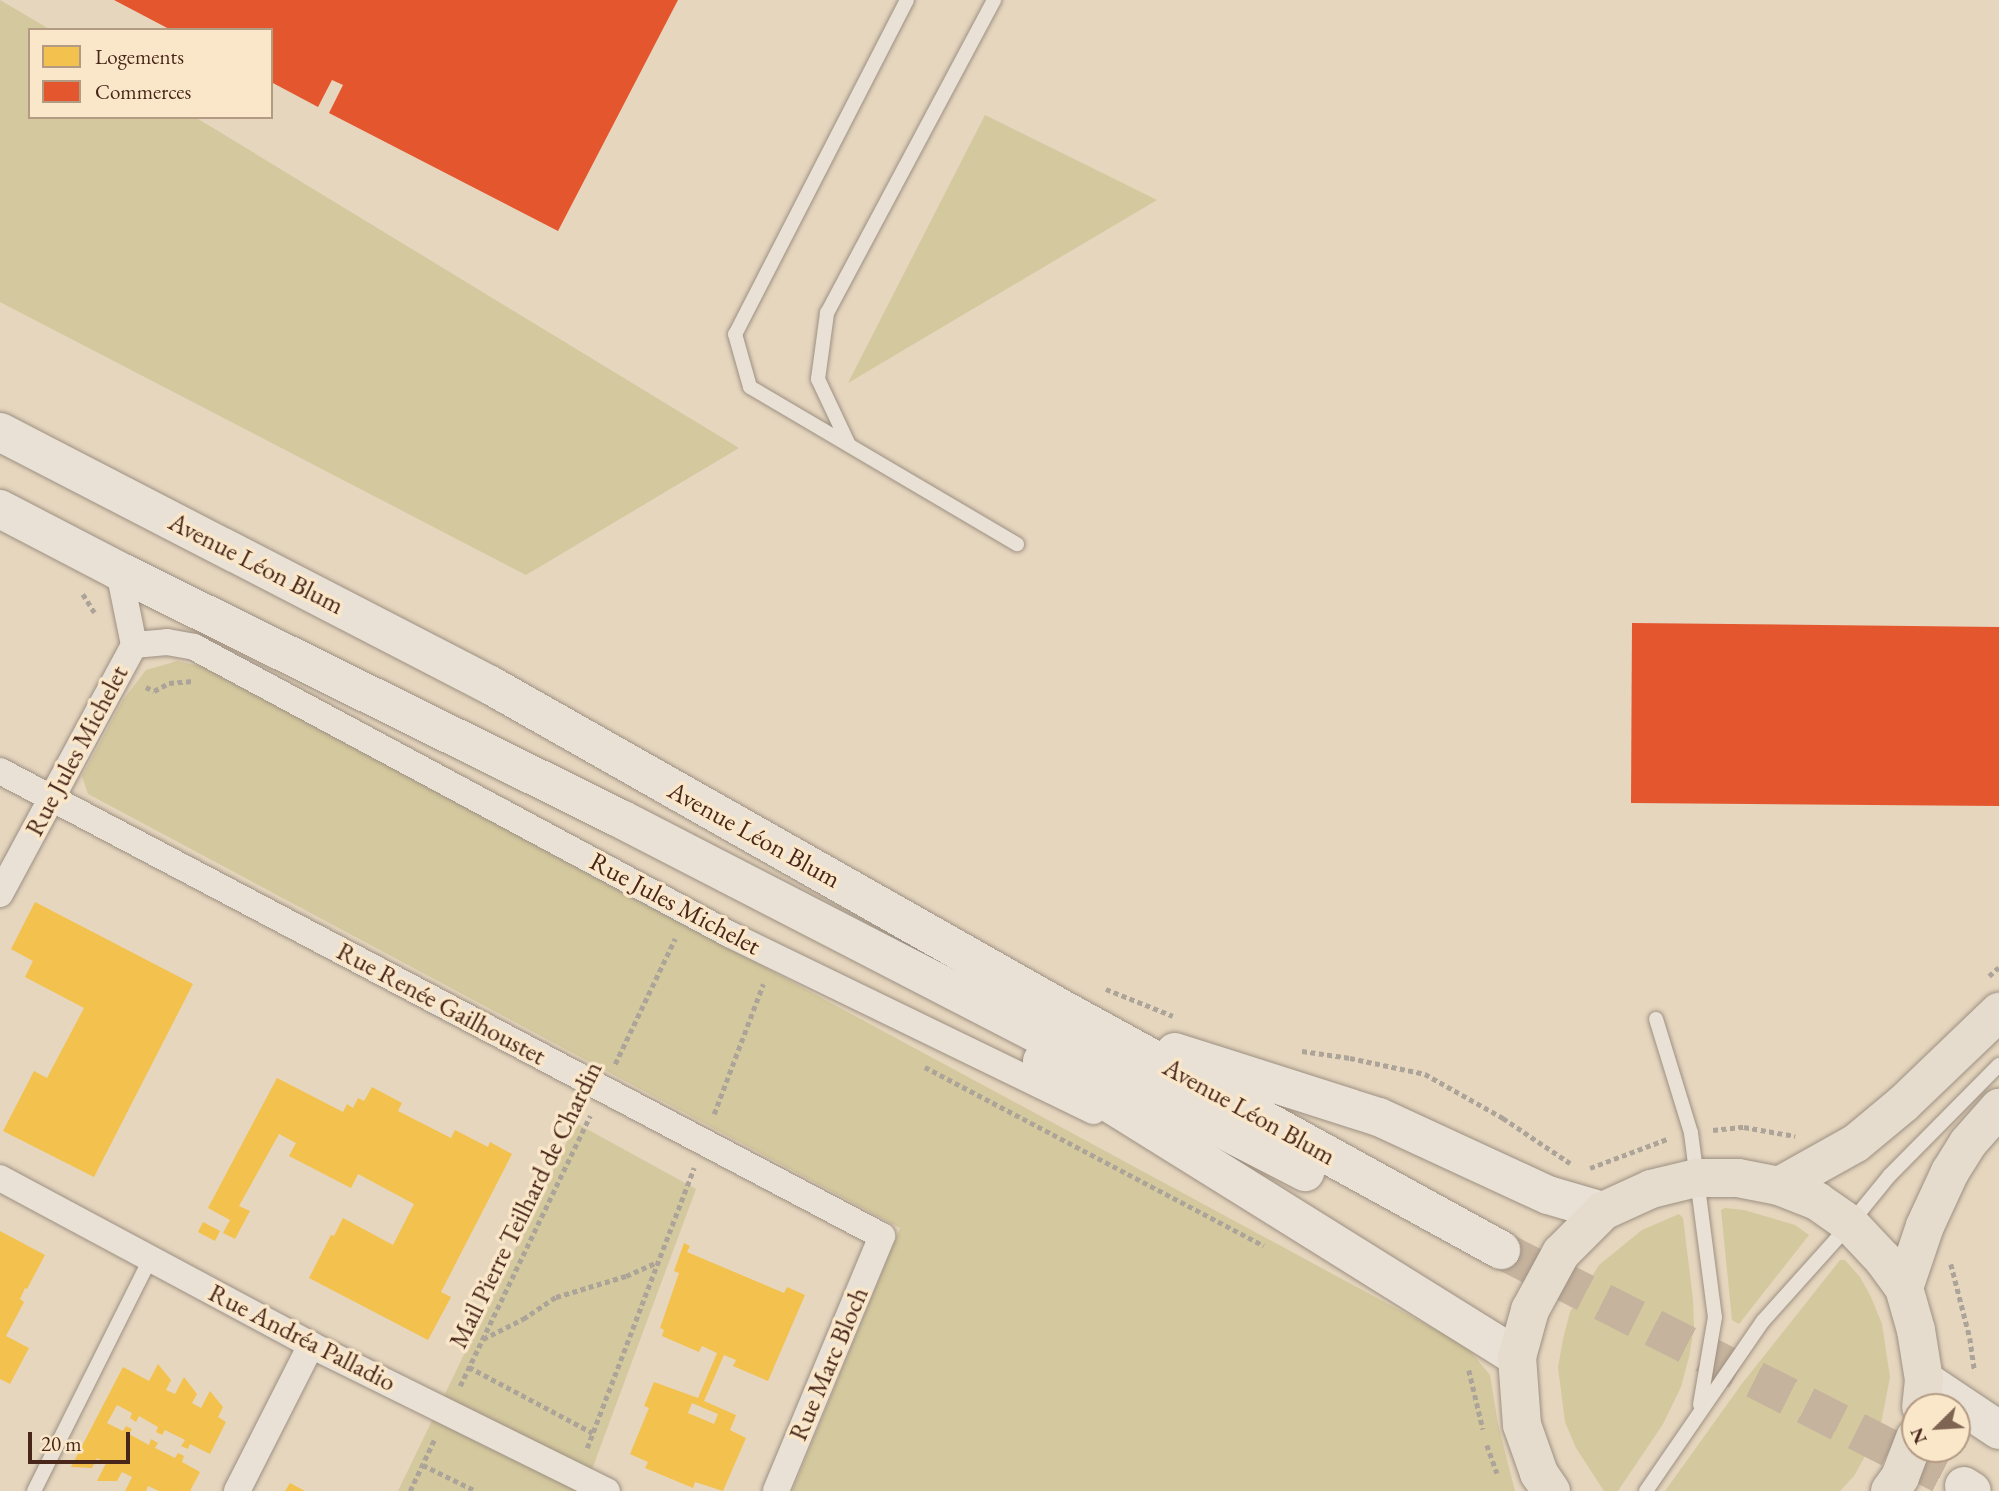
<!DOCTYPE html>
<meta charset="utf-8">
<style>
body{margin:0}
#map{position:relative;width:1999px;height:1491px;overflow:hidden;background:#e6d6be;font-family:"EB Garamond",serif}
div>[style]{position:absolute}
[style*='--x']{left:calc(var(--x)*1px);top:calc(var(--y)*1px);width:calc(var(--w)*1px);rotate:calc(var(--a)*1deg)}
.green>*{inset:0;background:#d4c89e}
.homes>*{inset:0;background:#f2c14e}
.shops>*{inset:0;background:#e4572e}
.secondary-tunnel>*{height:38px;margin-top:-19px;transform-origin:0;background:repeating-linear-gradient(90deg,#c6b39d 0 38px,transparent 0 57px)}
.path>*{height:4.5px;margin-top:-2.25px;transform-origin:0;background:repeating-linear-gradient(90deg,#ada499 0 5px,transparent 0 8.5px)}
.roads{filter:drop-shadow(0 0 2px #9d9082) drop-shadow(0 0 2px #9d9082)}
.service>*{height:14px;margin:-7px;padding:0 7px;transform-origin:7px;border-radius:7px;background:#e9e1d5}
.minor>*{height:26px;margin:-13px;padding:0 13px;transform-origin:13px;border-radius:13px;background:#e9e1d5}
.secondary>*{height:38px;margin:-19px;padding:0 19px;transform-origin:19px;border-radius:19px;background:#e9e1d5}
.primary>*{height:38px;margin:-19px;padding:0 19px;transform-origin:19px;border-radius:19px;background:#e6dccd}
span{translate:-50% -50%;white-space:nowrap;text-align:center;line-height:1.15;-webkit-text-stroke:7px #fae7c9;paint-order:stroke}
.street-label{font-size:26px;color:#482619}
.legend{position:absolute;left:28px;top:28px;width:245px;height:91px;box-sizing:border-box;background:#fae7c9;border:2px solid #b39a83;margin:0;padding:9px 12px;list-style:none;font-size:21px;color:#482619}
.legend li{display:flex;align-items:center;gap:14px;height:35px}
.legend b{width:35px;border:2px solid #b39a83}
.north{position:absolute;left:1901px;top:1393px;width:70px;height:70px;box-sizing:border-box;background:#fae7c9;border:2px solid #b39a83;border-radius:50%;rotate:246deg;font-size:19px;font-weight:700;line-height:28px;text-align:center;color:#482619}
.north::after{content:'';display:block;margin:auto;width:24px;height:32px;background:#7f6453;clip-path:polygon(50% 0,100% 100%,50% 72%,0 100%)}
.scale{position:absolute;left:28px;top:1432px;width:102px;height:32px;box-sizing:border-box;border:4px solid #482619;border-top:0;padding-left:9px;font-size:21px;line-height:24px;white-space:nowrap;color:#482619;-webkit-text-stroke:5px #fae7c9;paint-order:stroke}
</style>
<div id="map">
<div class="green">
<i style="clip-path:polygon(0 0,51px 30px,30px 30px,30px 117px,195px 117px,739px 448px,526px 575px,0 302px)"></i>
<i style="clip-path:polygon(985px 115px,1157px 200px,848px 383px)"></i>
<i style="clip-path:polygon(177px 661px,213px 669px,1466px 1346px,1490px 1375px,1498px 1424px,1515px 1491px,792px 1491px,900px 1228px,88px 794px,82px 776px,123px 700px,146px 670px)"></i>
<i style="clip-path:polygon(576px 1123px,696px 1189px,584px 1491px,398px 1491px)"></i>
<i style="clip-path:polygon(1725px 1208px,1744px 1210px,1795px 1225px,1809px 1235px,1739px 1324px,1732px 1320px,1721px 1210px)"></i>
<i style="clip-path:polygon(1679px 1214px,1683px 1218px,1693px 1299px,1694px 1328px,1689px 1357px,1681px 1387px,1663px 1424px,1618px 1491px,1604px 1491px,1576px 1448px,1565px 1422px,1558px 1367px,1563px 1339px,1570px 1312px,1599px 1265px,1642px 1230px)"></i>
<i style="clip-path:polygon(1840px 1260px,1845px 1260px,1860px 1277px,1871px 1297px,1882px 1324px,1890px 1377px,1880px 1429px,1854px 1476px,1840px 1491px,1665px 1491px,1741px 1385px)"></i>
</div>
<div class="homes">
<i style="clip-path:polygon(35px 902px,193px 984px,94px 1177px,3px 1131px,34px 1071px,47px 1078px,84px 1008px,25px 977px,33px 961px,11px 949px)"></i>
<i style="clip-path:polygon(277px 1078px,343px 1112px,347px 1104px,353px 1108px,358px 1098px,364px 1101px,372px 1087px,402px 1103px,398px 1111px,451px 1138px,455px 1130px,488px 1147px,490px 1142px,512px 1154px,441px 1292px,451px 1297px,428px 1340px,309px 1278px,331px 1235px,334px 1236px,343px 1218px,393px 1245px,414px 1204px,358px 1174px,351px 1188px,289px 1156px,296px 1143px,279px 1134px,239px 1206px,250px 1211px,235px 1239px,223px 1233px,230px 1220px,208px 1208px)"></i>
<i style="clip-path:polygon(203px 1222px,220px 1231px,215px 1241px,198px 1232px)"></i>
<i style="clip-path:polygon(0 1231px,45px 1255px,27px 1289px,25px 1288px,20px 1299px,24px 1302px,6px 1336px,29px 1348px,10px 1384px,0 1379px)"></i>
<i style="clip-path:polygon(evenodd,684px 1243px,690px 1246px,687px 1252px,784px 1293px,787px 1287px,805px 1295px,768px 1381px,733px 1366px,736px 1360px,724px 1355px,704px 1401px,736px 1415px,730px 1430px,746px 1438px,723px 1491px,695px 1482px,693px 1488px,645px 1468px,648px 1462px,630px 1454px,649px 1408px,644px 1406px,654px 1382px,698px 1398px,717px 1353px,702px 1346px,699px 1352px,662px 1336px,664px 1330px,660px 1328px,679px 1273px,674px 1271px,684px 1243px,692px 1403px,718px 1414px,714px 1424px,688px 1413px,692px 1403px)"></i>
<i style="clip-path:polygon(158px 1364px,171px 1380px,166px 1390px,175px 1394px,184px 1377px,197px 1394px,192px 1403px,201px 1408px,210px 1391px,223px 1407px,218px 1417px,226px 1422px,210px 1454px,190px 1444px,188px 1449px,181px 1446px,185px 1440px,165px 1430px,162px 1435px,156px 1432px,158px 1427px,139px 1416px,136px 1422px,130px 1418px,132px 1413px,117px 1405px,107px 1423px,123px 1431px,126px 1426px,132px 1429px,129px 1434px,149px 1445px,151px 1439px,158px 1443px,155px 1448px,175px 1458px,178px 1453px,184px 1456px,182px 1462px,200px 1472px,190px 1491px,159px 1491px,148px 1486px,146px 1491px,125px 1491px,132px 1477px,122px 1472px,117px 1481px,97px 1481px,106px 1463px,97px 1458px,92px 1468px,71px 1467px,123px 1367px,149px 1381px)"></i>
<i style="clip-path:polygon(290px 1483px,305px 1491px,285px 1491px)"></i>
</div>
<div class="shops">
<i style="clip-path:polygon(114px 0,678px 0,558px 231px,329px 113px,343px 85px,332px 80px,318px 107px,271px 82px,271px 30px,171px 30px)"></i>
<i style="clip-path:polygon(1632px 623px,1999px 627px,1999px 806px,1631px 803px)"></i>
</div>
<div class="secondary-tunnel">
<i style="--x:1501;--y:1250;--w:520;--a:27.01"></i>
</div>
<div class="path">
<i style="--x:83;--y:594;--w:22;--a:58"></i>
<i style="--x:146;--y:687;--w:9;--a:27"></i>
<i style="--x:154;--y:691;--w:17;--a:-28"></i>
<i style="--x:169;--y:683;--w:24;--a:-5"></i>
<i style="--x:1989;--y:976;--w:13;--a:-42"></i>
<i style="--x:1106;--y:989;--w:72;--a:21.9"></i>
<i style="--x:1302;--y:1051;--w:49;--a:8.3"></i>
<i style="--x:1350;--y:1058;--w:77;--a:12"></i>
<i style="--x:1425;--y:1074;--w:90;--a:29.4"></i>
<i style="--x:1503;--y:1118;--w:81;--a:33.9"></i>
<i style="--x:615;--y:1064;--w:139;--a:-64.4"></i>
<i style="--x:925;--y:1067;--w:383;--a:27.8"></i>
<i style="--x:714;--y:1114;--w:139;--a:-69.3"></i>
<i style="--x:1713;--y:1130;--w:31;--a:-6"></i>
<i style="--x:1744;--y:1127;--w:52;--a:10"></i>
<i style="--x:1590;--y:1168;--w:82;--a:-20.6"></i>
<i style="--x:1951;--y:1264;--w:76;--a:75.6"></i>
<i style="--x:1970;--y:1338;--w:34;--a:82"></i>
<i style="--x:483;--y:1339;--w:45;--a:-26.6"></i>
<i style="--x:523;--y:1319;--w:40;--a:-34"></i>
<i style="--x:556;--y:1297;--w:73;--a:-16.7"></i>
<i style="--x:626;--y:1276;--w:34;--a:-24"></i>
<i style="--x:469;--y:1367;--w:140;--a:28"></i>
<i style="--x:1469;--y:1370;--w:61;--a:76.7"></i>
<i style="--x:460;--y:1386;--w:300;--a:-64.3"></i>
<i style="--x:1487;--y:1445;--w:30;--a:70"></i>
<i style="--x:587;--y:1448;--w:300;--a:-69.1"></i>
<i style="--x:423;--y:1465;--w:59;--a:26.1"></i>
<i style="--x:410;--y:1491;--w:59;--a:-64.7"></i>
</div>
<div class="roads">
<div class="service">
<i style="--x:907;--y:0;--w:376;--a:117.2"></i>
<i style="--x:735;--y:334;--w:55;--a:74.2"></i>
<i style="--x:750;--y:387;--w:310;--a:30.5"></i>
<i style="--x:849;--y:445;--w:73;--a:-115.2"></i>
<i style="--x:818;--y:379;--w:67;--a:-82.2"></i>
<i style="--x:827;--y:313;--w:355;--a:-61.9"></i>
<i style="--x:1656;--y:1019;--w:119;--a:72.9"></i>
<i style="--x:1691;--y:1133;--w:186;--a:82.6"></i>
<i style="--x:1715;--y:1317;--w:89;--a:99.7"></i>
<i style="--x:34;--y:1491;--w:259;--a:-63.4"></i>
<i style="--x:1646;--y:1491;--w:206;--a:-55.5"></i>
<i style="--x:1763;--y:1321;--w:130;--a:-48.1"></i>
<i style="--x:1850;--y:1224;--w:63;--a:-50.8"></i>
<i style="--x:1890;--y:1175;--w:155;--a:-45.3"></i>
</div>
<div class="minor">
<i style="--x:134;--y:645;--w:33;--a:-5"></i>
<i style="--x:167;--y:642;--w:27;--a:10"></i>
<i style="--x:194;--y:647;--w:609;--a:28.21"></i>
<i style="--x:731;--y:935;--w:403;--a:25.9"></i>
<i style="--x:0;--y:771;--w:997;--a:27.8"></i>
<i style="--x:882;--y:1236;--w:276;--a:112.6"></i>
<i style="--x:0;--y:894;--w:283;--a:-61.7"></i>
<i style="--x:134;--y:645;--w:76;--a:-101.5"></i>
<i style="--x:0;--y:1178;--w:353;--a:28.2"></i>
<i style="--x:311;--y:1345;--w:330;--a:26.3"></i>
<i style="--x:237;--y:1491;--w:164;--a:-63.1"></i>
</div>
<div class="secondary">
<i style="--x:0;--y:432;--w:551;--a:27.31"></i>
<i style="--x:490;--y:685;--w:657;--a:29.53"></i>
<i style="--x:1062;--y:1009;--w:501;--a:28.77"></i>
<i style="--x:0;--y:509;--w:134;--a:27.5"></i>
<i style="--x:119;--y:571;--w:560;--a:26.29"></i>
<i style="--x:621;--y:819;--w:770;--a:27.3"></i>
<i style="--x:1175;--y:1052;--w:214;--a:17.7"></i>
<i style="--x:1379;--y:1117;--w:186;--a:24.8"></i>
<i style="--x:1548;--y:1195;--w:57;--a:16.2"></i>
<i style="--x:1042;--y:1061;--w:560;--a:31.93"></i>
<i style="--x:1924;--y:1380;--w:90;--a:33.7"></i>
<i style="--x:1964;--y:1486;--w:9;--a:32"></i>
</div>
<div class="primary">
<i style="--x:1779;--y:1186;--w:88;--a:-29.2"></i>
<i style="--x:1856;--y:1143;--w:62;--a:-39.8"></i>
<i style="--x:1904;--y:1103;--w:132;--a:-43.8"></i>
<i style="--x:1904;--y:1288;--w:65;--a:-71.3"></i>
<i style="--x:1925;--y:1226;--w:60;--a:-65.2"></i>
<i style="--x:1950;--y:1172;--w:34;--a:-58"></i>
<i style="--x:1968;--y:1143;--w:47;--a:-48.5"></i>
<i style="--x:1551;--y:1491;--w:22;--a:-124"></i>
<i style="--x:1539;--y:1473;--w:51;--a:-109.5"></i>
<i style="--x:1522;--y:1425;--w:68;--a:-94.2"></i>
<i style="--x:1517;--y:1357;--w:49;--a:-74.5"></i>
<i style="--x:1530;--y:1310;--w:65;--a:-61.5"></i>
<i style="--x:1561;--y:1253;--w:59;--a:-45"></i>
<i style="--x:1603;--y:1211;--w:53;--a:-24.6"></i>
<i style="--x:1651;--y:1189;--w:46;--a:-13.7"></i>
<i style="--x:1696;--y:1178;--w:42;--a:0"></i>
<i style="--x:1738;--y:1178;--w:42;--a:11"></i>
<i style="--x:1779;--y:1186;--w:41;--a:21.5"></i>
<i style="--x:1817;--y:1201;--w:40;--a:34.9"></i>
<i style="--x:1850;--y:1224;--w:48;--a:46.7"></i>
<i style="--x:1883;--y:1259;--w:36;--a:54"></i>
<i style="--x:1904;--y:1288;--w:44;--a:74.1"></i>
<i style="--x:1916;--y:1330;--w:51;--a:80.9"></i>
<i style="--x:1924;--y:1380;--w:27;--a:96"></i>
<i style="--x:1890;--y:1491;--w:17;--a:-54"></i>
<i style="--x:1900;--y:1477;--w:42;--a:-69"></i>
</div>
</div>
<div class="street-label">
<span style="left:256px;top:564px;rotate:27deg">Avenue Léon Blum</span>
<span style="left:77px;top:751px;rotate:-62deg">Rue Jules Michelet</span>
<span style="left:754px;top:835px;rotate:29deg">Avenue Léon Blum</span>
<span style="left:675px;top:904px;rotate:28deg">Rue Jules Michelet</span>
<span style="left:441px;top:1004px;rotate:28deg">Rue Renée Gailhoustet</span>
<span style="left:1249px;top:1112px;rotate:29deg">Avenue Léon Blum</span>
<span style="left:526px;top:1205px;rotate:-64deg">Mail Pierre Teilhard de Chardin</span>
<span style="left:302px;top:1338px;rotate:27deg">Rue Andréa Palladio</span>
<span style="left:829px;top:1364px;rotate:-67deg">Rue Marc Bloch</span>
</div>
<ul class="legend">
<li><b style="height:19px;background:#f2c14e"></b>Logements</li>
<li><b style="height:19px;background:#e4572e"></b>Commerces</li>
</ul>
<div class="north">N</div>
<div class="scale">20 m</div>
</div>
